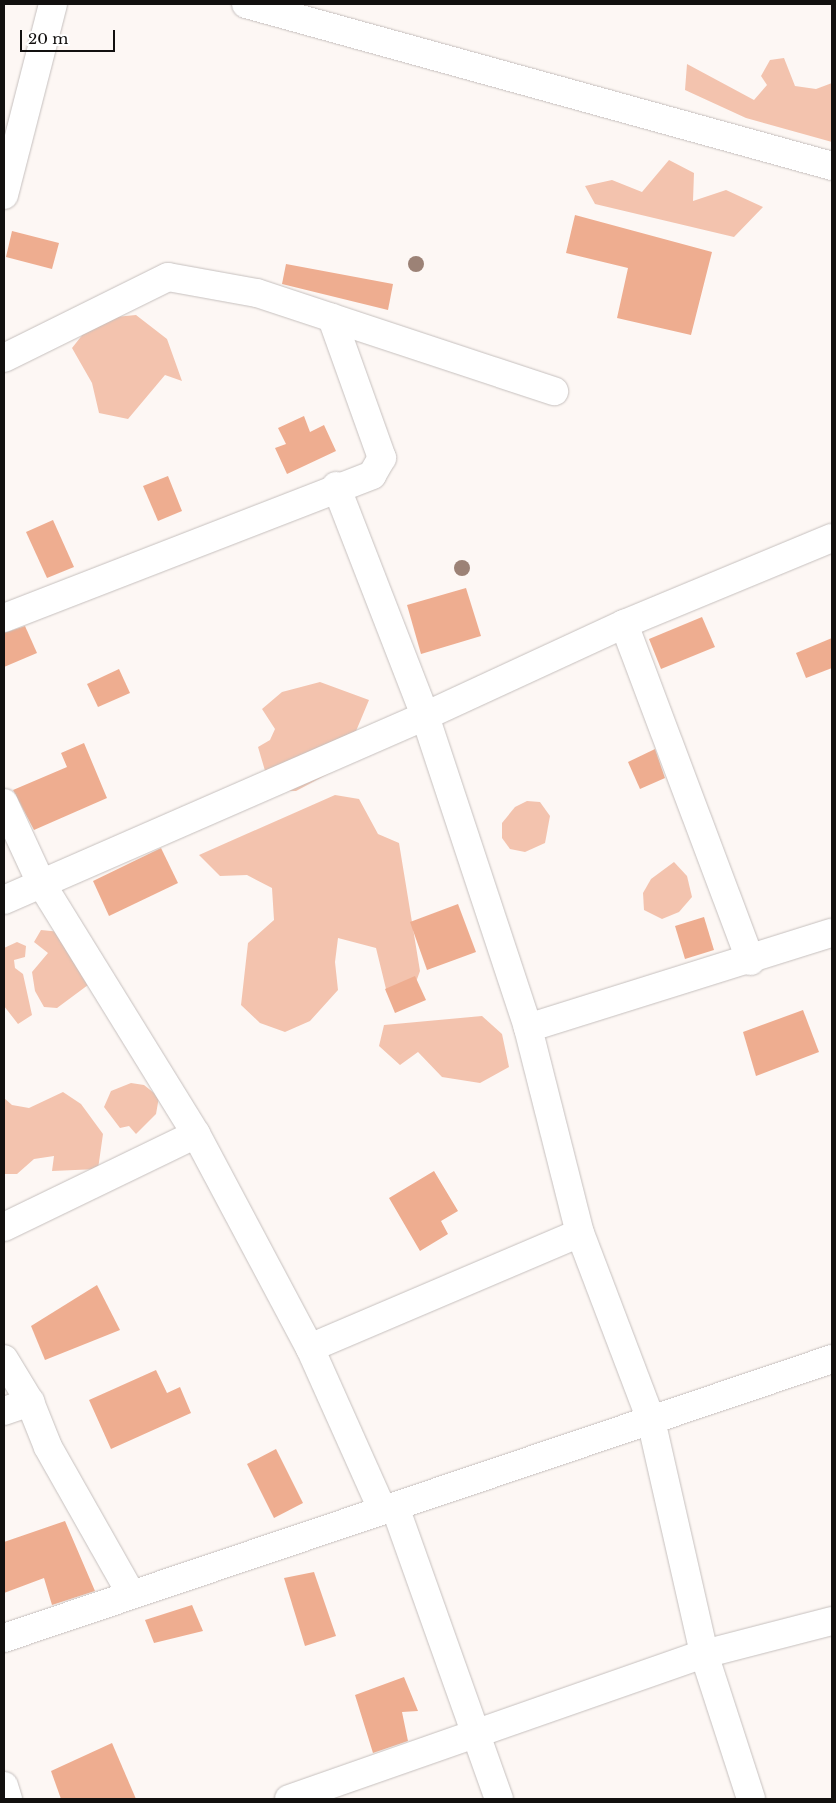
<!DOCTYPE html>
<style>
body{margin:0}
#map{position:relative;width:836px;height:1803px;overflow:hidden;background:#fdf7f4;font-family:"Libre Baskerville",serif}
div>[style]{position:absolute}
[style*='--x']{left:calc(var(--x)*1px);top:calc(var(--y)*1px);width:calc(var(--w)*1px);rotate:calc(var(--a)*1deg)}
.green>*{inset:0;background:#f3c3ae}
.building>*{inset:0;background:#eead90}
.roads{filter:drop-shadow(0 0 1px #c6c0be) drop-shadow(0 0 1px #c6c0be)}
.street>*{height:28px;margin:-14px;padding:0 14px;transform-origin:14px;border-radius:14px;background:#fff}
.secondary>*{height:28px;margin:-14px;padding:0 14px;transform-origin:14px;border-radius:14px;background:#fff}
.trees>*{width:16px;height:16px;margin:-8px;border-radius:50%;background:#9c8276}
span{translate:-50% -50%;white-space:nowrap;text-align:center;line-height:1.15;-webkit-text-stroke:4px #fff;paint-order:stroke}
.frame{position:absolute;inset:0;border:5px solid #12100f;pointer-events:none}
.scale{position:absolute;left:20px;top:30px;width:95px;height:22px;box-sizing:border-box;border:2px solid #12100f;border-top:0;padding-left:6px;font-size:15px;line-height:18px;white-space:nowrap;color:#12100f;-webkit-text-stroke:4px #fff;paint-order:stroke}
</style>
<div id="map">
<div class="green">
<i style="clip-path:polygon(784px 58px,795px 86px,816px 89px,832px 83px,832px 142px,746px 118px,685px 90px,687px 64px,754px 100px,767px 85px,761px 76px,770px 60px)"></i>
<i style="clip-path:polygon(669px 160px,694px 173px,693px 201px,726px 190px,763px 207px,734px 237px,595px 204px,585px 186px,612px 180px,642px 192px)"></i>
<i style="clip-path:polygon(136px 315px,167px 339px,182px 381px,165px 375px,128px 419px,99px 413px,92px 383px,72px 348px,95px 319px)"></i>
<i style="clip-path:polygon(320px 682px,369px 700px,341px 767px,296px 791px,271px 791px,258px 747px,270px 740px,275px 729px,262px 709px,282px 692px)"></i>
<i style="clip-path:polygon(335px 795px,359px 799px,378px 834px,399px 843px,420px 971px,412px 993px,387px 993px,376px 948px,338px 938px,335px 962px,338px 990px,310px 1021px,285px 1032px,260px 1023px,241px 1005px,248px 943px,274px 920px,272px 888px,247px 875px,220px 876px,199px 855px)"></i>
<i style="clip-path:polygon(527px 801px,540px 802px,550px 816px,545px 843px,525px 852px,510px 849px,502px 838px,502px 823px,515px 807px)"></i>
<i style="clip-path:polygon(674px 862px,687px 876px,692px 897px,679px 912px,662px 919px,644px 910px,643px 893px,651px 879px)"></i>
<i style="clip-path:polygon(41px 930px,71px 933px,88px 985px,57px 1008px,44px 1007px,35px 991px,32px 972px,48px 953px,34px 942px)"></i>
<i style="clip-path:polygon(17px 942px,26px 946px,25px 957px,14px 960px,15px 968px,23px 974px,32px 1015px,18px 1024px,4px 1006px,4px 948px)"></i>
<i style="clip-path:polygon(482px 1016px,502px 1034px,509px 1067px,480px 1083px,442px 1077px,418px 1052px,400px 1065px,379px 1046px,384px 1025px)"></i>
<i style="clip-path:polygon(131px 1083px,144px 1085px,159px 1097px,156px 1114px,136px 1134px,129px 1126px,120px 1128px,104px 1107px,111px 1091px)"></i>
<i style="clip-path:polygon(63px 1092px,81px 1104px,103px 1134px,98px 1169px,52px 1171px,54px 1156px,34px 1159px,17px 1174px,4px 1174px,4px 1098px,12px 1105px,29px 1108px)"></i>
</div>
<div class="building">
<i style="clip-path:polygon(575px 215px,712px 252px,691px 335px,617px 318px,628px 268px,566px 253px)"></i>
<i style="clip-path:polygon(12px 231px,59px 243px,52px 269px,6px 257px)"></i>
<i style="clip-path:polygon(286px 264px,393px 284px,388px 310px,282px 284px)"></i>
<i style="clip-path:polygon(304px 416px,310px 432px,324px 425px,336px 451px,287px 474px,275px 448px,286px 444px,278px 428px)"></i>
<i style="clip-path:polygon(168px 476px,182px 511px,158px 521px,143px 486px)"></i>
<i style="clip-path:polygon(53px 520px,74px 567px,47px 578px,26px 532px)"></i>
<i style="clip-path:polygon(466px 588px,481px 636px,421px 654px,407px 605px)"></i>
<i style="clip-path:polygon(702px 617px,715px 647px,661px 669px,649px 639px)"></i>
<i style="clip-path:polygon(25px 626px,37px 653px,4px 667px,4px 633px)"></i>
<i style="clip-path:polygon(832px 638px,832px 668px,806px 678px,796px 653px)"></i>
<i style="clip-path:polygon(119px 669px,130px 693px,98px 707px,87px 684px)"></i>
<i style="clip-path:polygon(84px 743px,107px 798px,34px 830px,13px 790px,67px 767px,61px 753px)"></i>
<i style="clip-path:polygon(655px 749px,665px 778px,640px 789px,628px 762px)"></i>
<i style="clip-path:polygon(161px 848px,178px 883px,109px 916px,93px 881px)"></i>
<i style="clip-path:polygon(458px 904px,476px 952px,427px 970px,410px 922px)"></i>
<i style="clip-path:polygon(704px 917px,714px 950px,685px 959px,675px 926px)"></i>
<i style="clip-path:polygon(415px 976px,426px 1000px,395px 1013px,385px 989px)"></i>
<i style="clip-path:polygon(803px 1010px,819px 1052px,756px 1076px,743px 1032px)"></i>
<i style="clip-path:polygon(434px 1171px,458px 1211px,441px 1221px,448px 1234px,420px 1251px,389px 1198px)"></i>
<i style="clip-path:polygon(97px 1285px,120px 1330px,45px 1360px,31px 1326px)"></i>
<i style="clip-path:polygon(156px 1370px,167px 1393px,180px 1387px,191px 1413px,111px 1449px,89px 1400px)"></i>
<i style="clip-path:polygon(276px 1449px,303px 1503px,274px 1518px,247px 1464px)"></i>
<i style="clip-path:polygon(65px 1521px,95px 1591px,52px 1605px,44px 1578px,4px 1593px,4px 1542px)"></i>
<i style="clip-path:polygon(314px 1572px,336px 1636px,305px 1646px,284px 1578px)"></i>
<i style="clip-path:polygon(192px 1605px,203px 1631px,154px 1643px,145px 1620px)"></i>
<i style="clip-path:polygon(404px 1677px,418px 1711px,402px 1712px,408px 1741px,373px 1753px,355px 1695px)"></i>
<i style="clip-path:polygon(112px 1743px,136px 1799px,61px 1799px,51px 1771px)"></i>
</div>
<div class="roads">
<div class="street">
<i style="--x:4;--y:195;--w:197;--a:-75.6"></i>
<i style="--x:4;--y:358;--w:183;--a:-26.3"></i>
<i style="--x:168;--y:277;--w:90;--a:10.2"></i>
<i style="--x:257;--y:293;--w:313;--a:18.3"></i>
<i style="--x:336;--y:486;--w:247;--a:68.8"></i>
<i style="--x:425;--y:716;--w:329;--a:71.7"></i>
<i style="--x:528;--y:1028;--w:211;--a:75.8"></i>
<i style="--x:580;--y:1233;--w:200;--a:69.2"></i>
<i style="--x:651;--y:1420;--w:240;--a:77.2"></i>
<i style="--x:704;--y:1654;--w:152;--a:72"></i>
<i style="--x:4;--y:618;--w:395;--a:-21.2"></i>
<i style="--x:372;--y:475;--w:20;--a:-60"></i>
<i style="--x:382;--y:458;--w:149;--a:-109.7"></i>
<i style="--x:624;--y:624;--w:360;--a:69.4"></i>
<i style="--x:4;--y:803;--w:88;--a:65.2"></i>
<i style="--x:41;--y:883;--w:295;--a:58.3"></i>
<i style="--x:196;--y:1134;--w:242;--a:62"></i>
<i style="--x:310;--y:1348;--w:176;--a:65.9"></i>
<i style="--x:4;--y:900;--w:459;--a:-23.6"></i>
<i style="--x:425;--y:716;--w:219;--a:-24.8"></i>
<i style="--x:624;--y:624;--w:225;--a:-22.5"></i>
<i style="--x:528;--y:1028;--w:318;--a:-17.4"></i>
<i style="--x:4;--y:1227;--w:213;--a:-25.8"></i>
<i style="--x:310;--y:1348;--w:293;--a:-23.1"></i>
<i style="--x:4;--y:1359;--w:50;--a:58.8"></i>
<i style="--x:30;--y:1402;--w:48;--a:68.2"></i>
<i style="--x:48;--y:1447;--w:169;--a:60.5"></i>
<i style="--x:4;--y:1411;--w:28;--a:-19"></i>
<i style="--x:395;--y:1507;--w:310;--a:70.4"></i>
<i style="--x:4;--y:1638;--w:874;--a:-18.62"></i>
<i style="--x:4;--y:1786;--w:14;--a:73"></i>
<i style="--x:289;--y:1799;--w:440;--a:-19.3"></i>
<i style="--x:704;--y:1654;--w:132;--a:-14.5"></i>
</div>
<div class="secondary">
<i style="--x:246;--y:4;--w:608;--a:15.45"></i>
</div>
</div>
<div class="trees">
<i style="left:416px;top:264px"></i>
<i style="left:462px;top:568px"></i>
</div>
<div class="frame"></div>
<div class="scale">20 m</div>
</div>
